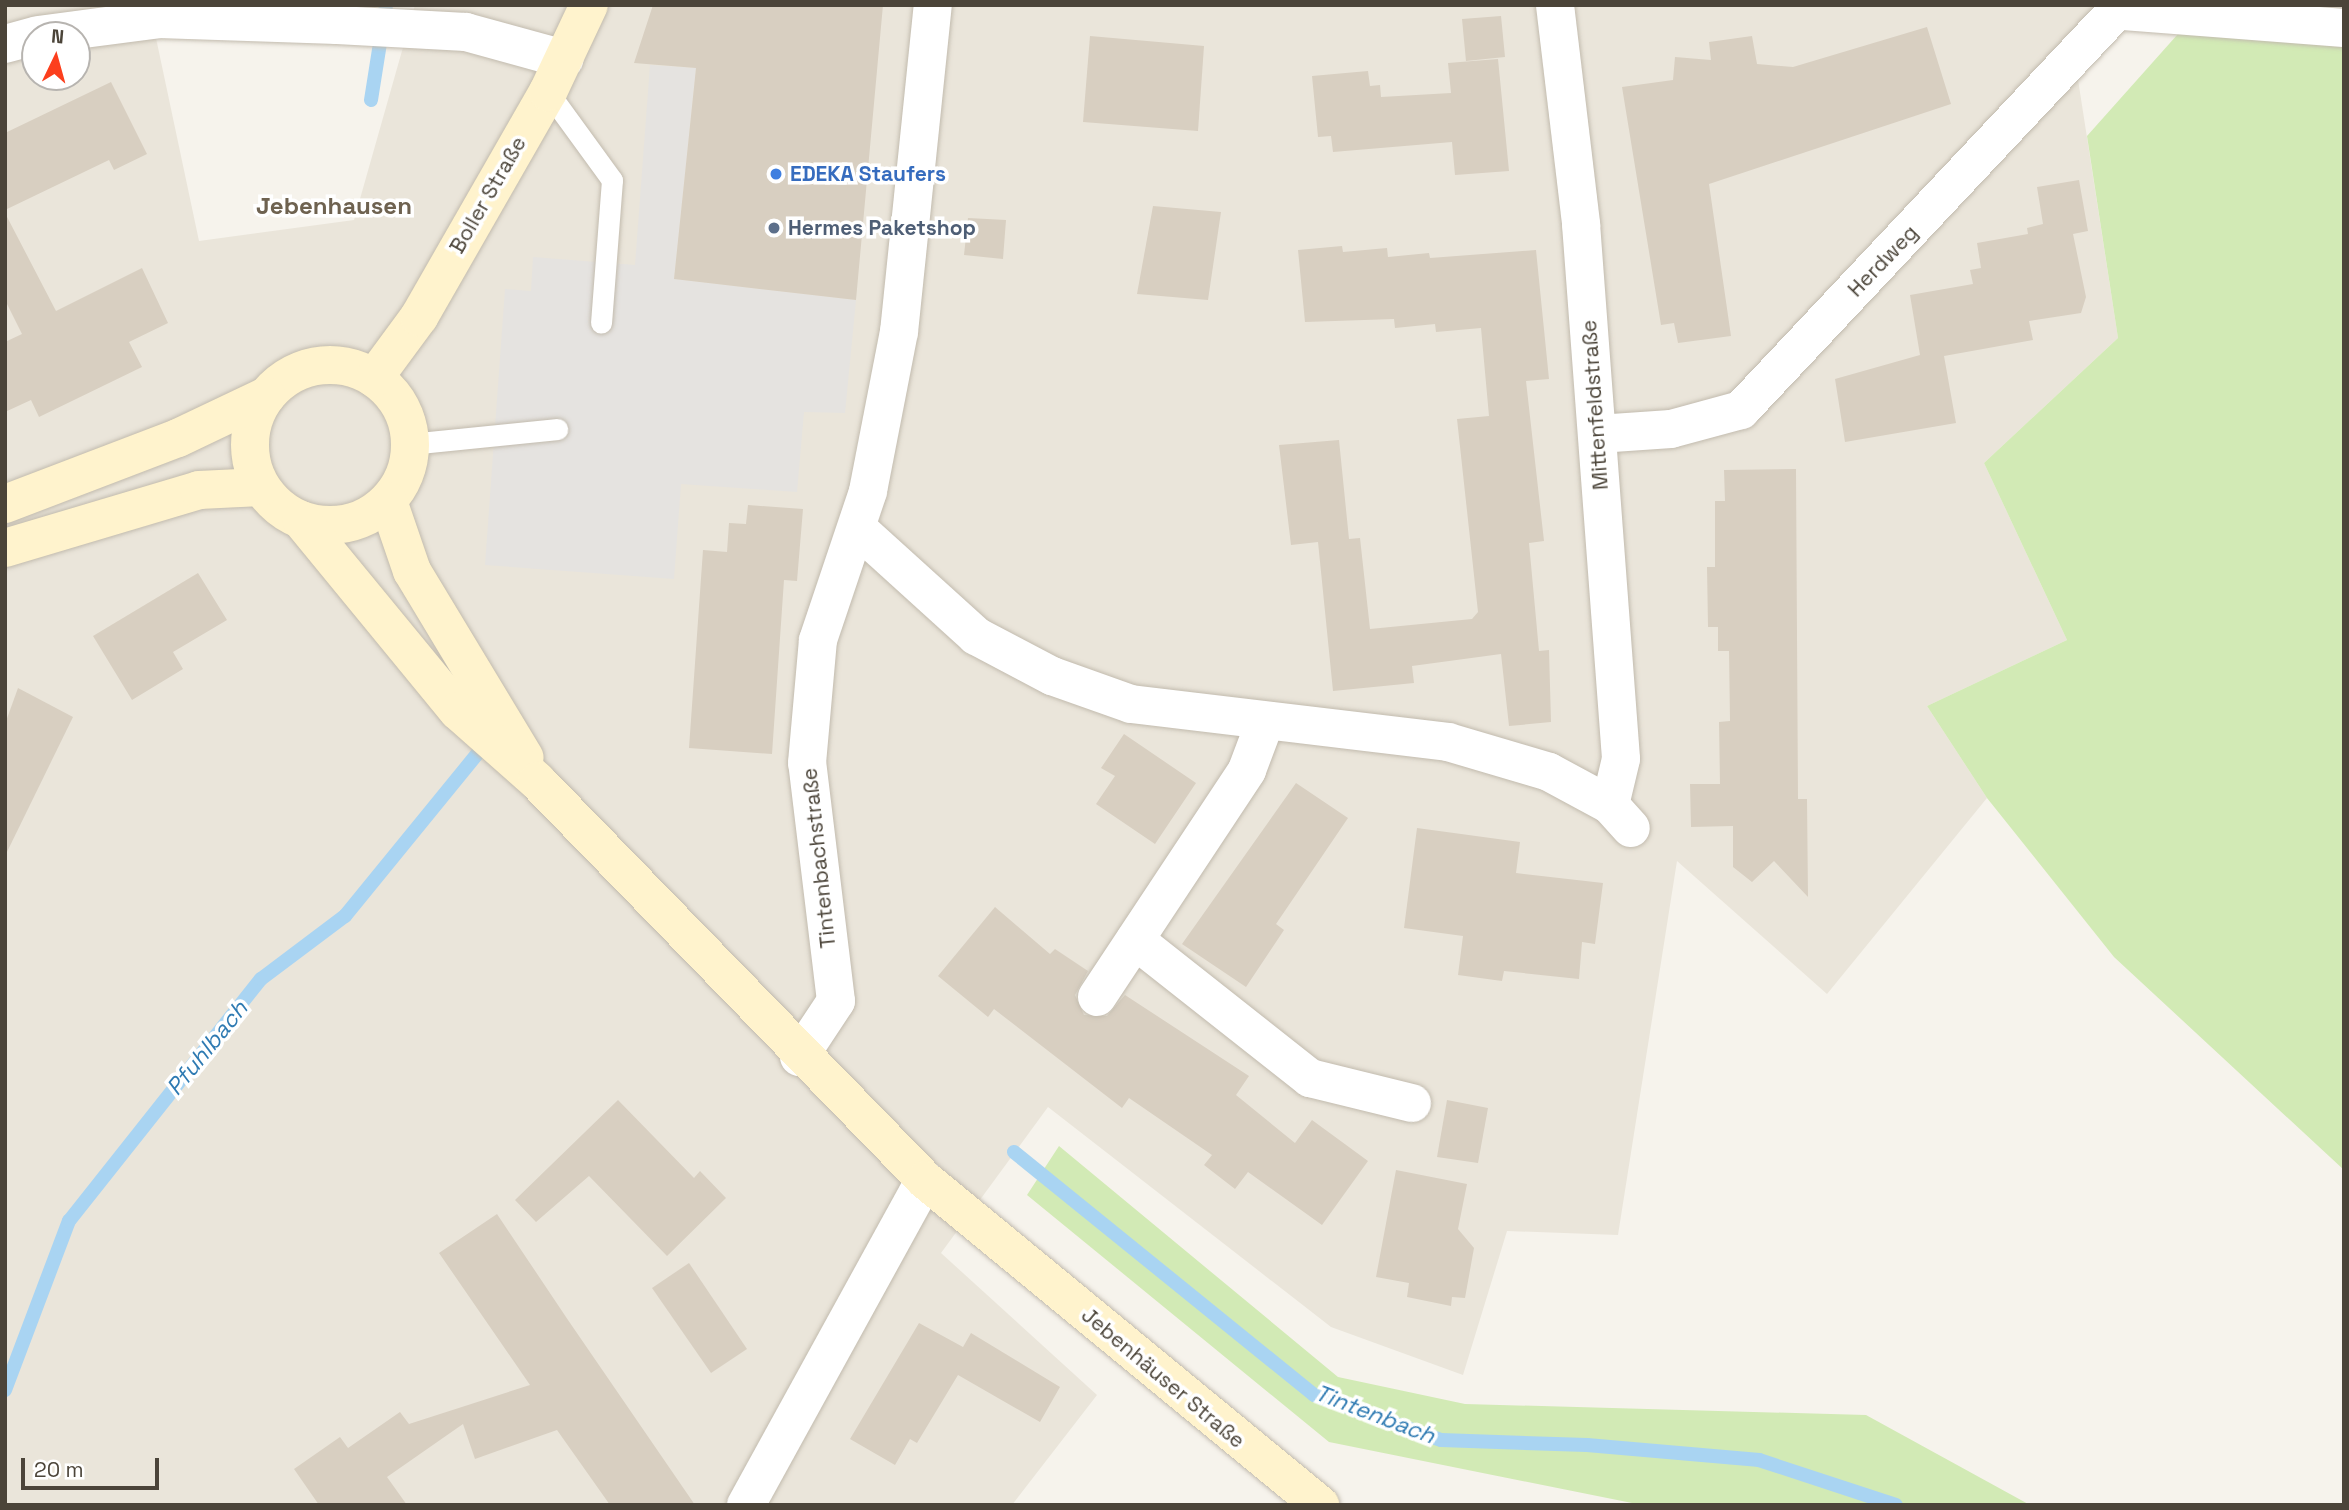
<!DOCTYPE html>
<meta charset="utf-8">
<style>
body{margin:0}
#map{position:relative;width:2349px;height:1510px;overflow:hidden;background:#f6f3ec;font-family:"Space Grotesk",sans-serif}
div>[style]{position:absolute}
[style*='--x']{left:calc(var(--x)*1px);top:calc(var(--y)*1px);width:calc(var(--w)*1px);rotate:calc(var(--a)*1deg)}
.residential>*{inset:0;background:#eae5da}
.green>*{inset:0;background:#d2eab5}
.parking>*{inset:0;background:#e5e3e0}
.stream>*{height:14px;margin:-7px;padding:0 7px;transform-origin:7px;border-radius:7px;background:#a9d4f2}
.building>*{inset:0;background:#d8cfc1}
.roads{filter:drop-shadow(0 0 2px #c2bbae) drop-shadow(0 0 2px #c2bbae)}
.lane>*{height:21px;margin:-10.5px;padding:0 10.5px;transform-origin:10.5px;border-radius:10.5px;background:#fff}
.street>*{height:38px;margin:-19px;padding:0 19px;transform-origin:19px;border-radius:19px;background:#fff}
.secondary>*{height:38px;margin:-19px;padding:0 19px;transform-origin:19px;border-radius:19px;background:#fff3cd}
.secondary>.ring{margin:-19px;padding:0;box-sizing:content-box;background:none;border:38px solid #fff3cd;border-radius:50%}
.dots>*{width:19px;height:19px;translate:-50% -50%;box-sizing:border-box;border:4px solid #fff;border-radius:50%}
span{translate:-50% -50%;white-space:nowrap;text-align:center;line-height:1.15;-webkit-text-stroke:7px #fff;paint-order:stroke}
.shop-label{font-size:21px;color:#366cbe;font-weight:700}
.left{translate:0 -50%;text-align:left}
.street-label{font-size:21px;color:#4b4439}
.service-label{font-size:21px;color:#4e5e75;font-weight:700}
.water-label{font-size:23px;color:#2e7ab2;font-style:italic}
.quarter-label{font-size:24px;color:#6e6250;font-weight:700}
.frame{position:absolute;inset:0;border:7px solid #4b4439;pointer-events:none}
.north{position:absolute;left:21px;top:21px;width:70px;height:70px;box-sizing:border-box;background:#fff;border:2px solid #b7b4b0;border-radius:50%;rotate:5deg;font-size:19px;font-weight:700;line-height:28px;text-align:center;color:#4b4439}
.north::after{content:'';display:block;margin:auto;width:24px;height:32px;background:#fc3f1d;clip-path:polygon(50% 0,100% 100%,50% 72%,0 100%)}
.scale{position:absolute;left:21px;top:1458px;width:138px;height:32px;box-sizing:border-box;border:4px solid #4b4439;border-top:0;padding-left:9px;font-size:21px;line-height:24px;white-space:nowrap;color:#4b4439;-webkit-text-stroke:5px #fff;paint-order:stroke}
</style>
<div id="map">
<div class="residential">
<i style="clip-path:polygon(evenodd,5px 5px,149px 5px,199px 241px,354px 220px,415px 5px,2344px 5px,2344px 28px,2123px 11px,2075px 60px,2118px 338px,1984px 463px,2067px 640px,1927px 706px,1987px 798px,1827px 994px,1677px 861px,1618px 1235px,1507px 1231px,1463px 1375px,1331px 1327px,1048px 1107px,941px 1253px,1097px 1395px,1012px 1505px,5px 1505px,5px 5px,35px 35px,77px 35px,77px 77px,35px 77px,35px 35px)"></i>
</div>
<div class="green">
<i style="clip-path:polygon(2194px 16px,2344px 28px,2344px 1170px,2114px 957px,1987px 798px,1927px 706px,2067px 640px,1984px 463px,2118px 338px,2087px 136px)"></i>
<i style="clip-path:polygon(1059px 1146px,1338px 1377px,1465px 1404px,1866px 1415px,2030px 1505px,1642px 1505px,1329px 1442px,1027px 1195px)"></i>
</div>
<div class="parking">
<i style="clip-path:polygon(650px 65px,696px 68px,674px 279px,856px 300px,845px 413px,804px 412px,797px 492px,681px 484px,674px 579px,485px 565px,505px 289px,531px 291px,533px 257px,635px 265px)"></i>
</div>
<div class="stream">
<i style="--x:371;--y:100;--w:96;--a:-81"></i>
<i style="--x:1014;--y:1152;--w:386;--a:39"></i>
<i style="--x:1314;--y:1395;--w:135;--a:19.5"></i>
<i style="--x:1441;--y:1440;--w:146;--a:2"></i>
<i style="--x:1587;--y:1445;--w:173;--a:5"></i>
<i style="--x:1759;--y:1460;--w:144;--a:18.2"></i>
<i style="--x:5;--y:1390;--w:181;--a:-69.3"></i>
<i style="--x:69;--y:1221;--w:309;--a:-51.6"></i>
<i style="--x:261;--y:979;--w:105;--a:-36.9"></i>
<i style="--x:345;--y:916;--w:210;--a:-50.8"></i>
</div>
<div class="building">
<i style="clip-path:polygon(653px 5px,883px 5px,856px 300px,674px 279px,696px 68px,634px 63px)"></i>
<i style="clip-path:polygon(1501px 16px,1505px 57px,1466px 61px,1462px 19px)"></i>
<i style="clip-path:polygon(1927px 27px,1951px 104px,1709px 184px,1731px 336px,1678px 343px,1674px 323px,1661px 325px,1622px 87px,1673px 80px,1675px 57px,1711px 60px,1709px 42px,1752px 36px,1757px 64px,1793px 67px)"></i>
<i style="clip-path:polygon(1090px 36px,1204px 46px,1198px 131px,1083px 122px)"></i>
<i style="clip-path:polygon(1498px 59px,1509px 171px,1455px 175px,1452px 142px,1333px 152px,1331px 136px,1318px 137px,1312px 76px,1368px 71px,1370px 86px,1380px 85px,1381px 97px,1451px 93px,1448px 63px)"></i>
<i style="clip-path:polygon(111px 82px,147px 154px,114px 170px,109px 160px,5px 210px,5px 133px)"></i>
<i style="clip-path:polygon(2079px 180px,2088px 231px,2073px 234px,2086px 297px,2081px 313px,2029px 321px,2033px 340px,1944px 356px,1956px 423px,1845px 442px,1835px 379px,1920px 355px,1910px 295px,1973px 284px,1970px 270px,1981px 268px,1977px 243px,2028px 234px,2027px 228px,2043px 224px,2037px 187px)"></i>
<i style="clip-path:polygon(1153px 206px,1221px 212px,1208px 300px,1137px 294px)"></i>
<i style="clip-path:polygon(5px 213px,56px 311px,142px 268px,168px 323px,129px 342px,142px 367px,39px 417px,31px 400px,5px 412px,5px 342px,22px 334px,5px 300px)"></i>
<i style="clip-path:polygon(968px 218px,1006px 220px,1003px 259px,964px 255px)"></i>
<i style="clip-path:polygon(1342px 246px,1343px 252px,1387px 248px,1388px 257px,1429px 253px,1430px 258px,1536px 250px,1549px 379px,1526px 381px,1544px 541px,1529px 543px,1539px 651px,1549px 650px,1551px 722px,1509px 726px,1501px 654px,1412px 666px,1414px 683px,1333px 691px,1318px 542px,1291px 545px,1279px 445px,1339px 440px,1349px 539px,1360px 538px,1370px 629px,1472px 619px,1478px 612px,1457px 419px,1489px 416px,1481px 328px,1436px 332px,1435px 324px,1395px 328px,1394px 319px,1305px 322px,1298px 250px)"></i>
<i style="clip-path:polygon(1796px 469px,1798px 799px,1807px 799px,1808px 897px,1774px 861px,1752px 882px,1733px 867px,1733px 826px,1691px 827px,1690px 784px,1720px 784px,1719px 722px,1730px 721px,1729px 651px,1718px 651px,1718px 627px,1708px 627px,1707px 567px,1715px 567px,1715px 501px,1725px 501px,1724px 470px)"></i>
<i style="clip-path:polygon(748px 505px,803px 509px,797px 581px,784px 580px,772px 754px,689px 748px,703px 550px,727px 552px,729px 523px,746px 524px)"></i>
<i style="clip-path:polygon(198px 573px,227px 620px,173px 652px,183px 669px,132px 700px,93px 636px)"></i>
<i style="clip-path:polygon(18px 688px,73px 717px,5px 856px,5px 724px)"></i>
<i style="clip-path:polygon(1124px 734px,1196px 783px,1155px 844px,1096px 804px,1115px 776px,1101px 768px)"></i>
<i style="clip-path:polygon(1296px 783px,1348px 818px,1276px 924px,1284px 930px,1246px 987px,1182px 944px)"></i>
<i style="clip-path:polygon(1417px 828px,1520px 842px,1516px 873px,1603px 883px,1595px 944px,1582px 942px,1579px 979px,1504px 971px,1502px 981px,1458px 975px,1463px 936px,1404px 928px)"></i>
<i style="clip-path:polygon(995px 907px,1050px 954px,1055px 949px,1088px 971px,1075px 995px,1084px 1015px,1107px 1016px,1125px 995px,1249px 1076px,1236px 1095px,1295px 1143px,1312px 1120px,1368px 1161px,1322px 1225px,1248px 1172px,1235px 1189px,1204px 1165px,1212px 1155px,1129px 1098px,1122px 1108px,994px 1009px,988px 1017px,938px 976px)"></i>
<i style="clip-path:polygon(618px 1100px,694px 1178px,700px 1171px,726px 1198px,667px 1256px,589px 1176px,536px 1222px,515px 1200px)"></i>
<i style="clip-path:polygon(1447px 1100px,1488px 1108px,1478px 1163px,1437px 1157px)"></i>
<i style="clip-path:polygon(1396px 1170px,1467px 1184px,1458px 1229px,1474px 1248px,1465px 1298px,1452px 1297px,1451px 1306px,1407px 1297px,1409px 1283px,1376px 1277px)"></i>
<i style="clip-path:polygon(497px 1214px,568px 1320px,695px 1505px,610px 1505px,557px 1430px,475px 1459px,463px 1424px,387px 1477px,407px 1505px,319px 1505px,294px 1469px,340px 1437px,348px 1448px,400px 1412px,409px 1424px,530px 1385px,439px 1253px)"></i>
<i style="clip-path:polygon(689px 1263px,747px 1349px,711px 1373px,652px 1288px)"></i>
<i style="clip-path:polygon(919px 1323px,963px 1347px,971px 1333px,1060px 1387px,1040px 1422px,958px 1375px,917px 1443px,910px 1439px,895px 1465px,850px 1439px)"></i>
</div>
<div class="roads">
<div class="lane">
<i style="--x:548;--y:92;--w:109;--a:54"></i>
<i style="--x:612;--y:180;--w:143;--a:94.4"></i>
<i style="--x:410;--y:444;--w:148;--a:-5.8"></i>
</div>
<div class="street">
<i style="--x:1555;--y:5;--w:221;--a:83.2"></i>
<i style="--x:1581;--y:224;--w:536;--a:85.72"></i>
<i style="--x:1621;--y:759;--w:47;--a:103.4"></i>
<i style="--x:2123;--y:11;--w:222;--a:4.4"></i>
<i style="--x:38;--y:35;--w:122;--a:-7.5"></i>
<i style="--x:159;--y:19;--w:178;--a:1.9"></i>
<i style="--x:337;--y:25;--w:129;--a:3.1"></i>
<i style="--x:466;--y:32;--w:102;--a:15.4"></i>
<i style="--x:5;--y:44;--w:31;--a:-15"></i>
<i style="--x:1598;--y:434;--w:73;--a:-3.9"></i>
<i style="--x:1671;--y:429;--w:73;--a:-15.2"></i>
<i style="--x:1741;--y:410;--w:556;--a:-46.75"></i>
<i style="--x:857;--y:528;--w:161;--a:42.2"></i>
<i style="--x:976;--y:636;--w:86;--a:27.8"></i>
<i style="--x:1052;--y:676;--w:84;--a:19.5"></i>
<i style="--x:1131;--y:704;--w:319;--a:6.8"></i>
<i style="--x:1448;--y:742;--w:105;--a:16.5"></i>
<i style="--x:1549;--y:772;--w:69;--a:28.4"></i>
<i style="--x:1610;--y:805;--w:31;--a:48"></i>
<i style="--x:1135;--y:940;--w:223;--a:38.3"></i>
<i style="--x:1310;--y:1078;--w:105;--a:13.8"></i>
<i style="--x:1097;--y:997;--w:272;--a:-56.5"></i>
<i style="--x:1247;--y:770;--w:51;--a:-69.4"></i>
<i style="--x:799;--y:1057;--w:67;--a:-56.5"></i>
<i style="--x:836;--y:1001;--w:240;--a:-96.9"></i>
<i style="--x:807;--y:763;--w:123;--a:-84.9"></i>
<i style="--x:818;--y:640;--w:157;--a:-71.4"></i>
<i style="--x:868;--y:491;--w:162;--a:-79"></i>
<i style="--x:899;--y:332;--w:329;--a:-84.1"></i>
<i style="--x:746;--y:1505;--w:371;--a:-61.2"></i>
</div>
<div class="secondary">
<i class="ring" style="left:250px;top:365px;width:122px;height:122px"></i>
<i style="--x:374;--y:378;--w:76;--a:-53.6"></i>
<i style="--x:419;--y:317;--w:259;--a:-60.2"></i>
<i style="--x:548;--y:92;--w:96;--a:-64.8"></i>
<i style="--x:388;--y:501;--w:74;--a:71.1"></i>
<i style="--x:412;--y:571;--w:218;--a:58.9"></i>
<i style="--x:5;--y:504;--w:185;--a:-20.9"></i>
<i style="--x:178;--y:438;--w:98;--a:-25.5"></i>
<i style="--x:301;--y:520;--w:247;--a:50.6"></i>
<i style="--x:458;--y:711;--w:106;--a:41.5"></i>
<i style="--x:537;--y:781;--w:557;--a:45.8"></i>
<i style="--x:925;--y:1180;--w:512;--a:39.45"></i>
<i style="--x:5;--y:548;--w:202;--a:-16.6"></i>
<i style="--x:199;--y:490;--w:62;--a:-2.8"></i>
</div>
</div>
<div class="dots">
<i style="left:776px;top:174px;background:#3f7fe0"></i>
<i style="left:774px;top:228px;background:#5c6f8a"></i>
</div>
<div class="shop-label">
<span class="left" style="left:790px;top:174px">EDEKA Staufers</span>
</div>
<div class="street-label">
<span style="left:488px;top:195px;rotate:-60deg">Boller Straße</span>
<span style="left:1883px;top:261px;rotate:-46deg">Herdweg</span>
<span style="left:1595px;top:405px;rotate:-94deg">Mittenfeldstraße</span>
<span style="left:819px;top:858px;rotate:-96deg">Tintenbachstraße</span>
<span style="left:1163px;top:1378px;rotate:40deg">Jebenhäuser Straße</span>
</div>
<div class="service-label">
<span class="left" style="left:788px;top:228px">Hermes Paketshop</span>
</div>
<div class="water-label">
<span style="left:207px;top:1048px;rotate:-51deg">Pfuhlbach</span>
<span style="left:1375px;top:1414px;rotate:21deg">Tintenbach</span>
</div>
<div class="quarter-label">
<span style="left:334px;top:206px">Jebenhausen</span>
</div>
<div class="frame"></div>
<div class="north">N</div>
<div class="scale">20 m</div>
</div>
